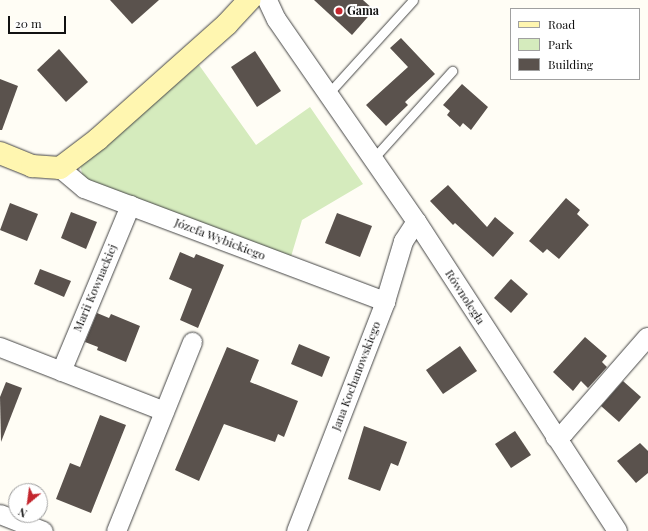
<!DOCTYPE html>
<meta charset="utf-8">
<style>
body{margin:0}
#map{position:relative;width:648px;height:531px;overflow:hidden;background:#fffdf5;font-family:"Playfair Display",serif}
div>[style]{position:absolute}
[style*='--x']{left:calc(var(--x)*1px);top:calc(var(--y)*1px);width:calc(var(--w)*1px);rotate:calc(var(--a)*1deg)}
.green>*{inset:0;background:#d5ebbd}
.building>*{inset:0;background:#5a524d}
.roads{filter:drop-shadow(0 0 1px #444) drop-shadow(0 0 1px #444)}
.lane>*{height:9px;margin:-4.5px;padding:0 4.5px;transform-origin:4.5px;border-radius:4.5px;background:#fff}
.street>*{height:19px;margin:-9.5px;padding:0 9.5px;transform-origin:9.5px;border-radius:9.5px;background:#fff}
.secondary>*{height:22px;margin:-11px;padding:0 11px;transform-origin:11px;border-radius:11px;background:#fff6b0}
.dots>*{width:11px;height:11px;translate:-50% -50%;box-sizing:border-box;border:2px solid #fff;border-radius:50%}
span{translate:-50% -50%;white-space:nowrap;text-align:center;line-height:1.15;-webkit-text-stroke:4px #fff;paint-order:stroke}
.poi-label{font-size:12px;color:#111;font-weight:700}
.left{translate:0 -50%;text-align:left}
.street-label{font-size:12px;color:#111}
.legend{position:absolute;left:510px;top:8px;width:130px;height:72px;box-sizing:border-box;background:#fff;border:1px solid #a0a0a0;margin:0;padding:5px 7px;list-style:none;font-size:12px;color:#111}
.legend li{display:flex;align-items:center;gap:8px;height:20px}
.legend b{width:20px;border:1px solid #a0a0a0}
.north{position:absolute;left:8px;top:483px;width:40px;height:40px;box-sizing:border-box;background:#fff;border:1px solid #a0a0a0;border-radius:50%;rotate:209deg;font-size:11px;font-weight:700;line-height:16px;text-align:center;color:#111}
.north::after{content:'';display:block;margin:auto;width:14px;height:18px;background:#c4262e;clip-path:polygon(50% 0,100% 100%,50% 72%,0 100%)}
.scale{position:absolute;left:8px;top:16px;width:58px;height:18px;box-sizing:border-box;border:2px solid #111;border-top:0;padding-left:5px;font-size:12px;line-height:14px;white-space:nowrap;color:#111;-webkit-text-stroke:3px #fff;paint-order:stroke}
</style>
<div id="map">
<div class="green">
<i style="clip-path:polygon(199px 65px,256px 145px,310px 107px,363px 184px,302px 220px,290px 260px,84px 181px,80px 165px)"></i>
</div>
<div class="building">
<i style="clip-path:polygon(110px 0,159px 0,132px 24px)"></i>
<i style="clip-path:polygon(314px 0,363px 0,374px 10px,352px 35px)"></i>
<i style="clip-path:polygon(401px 38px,435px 74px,405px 102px,408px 105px,386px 126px,366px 105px,408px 67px,390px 48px)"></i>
<i style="clip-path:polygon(59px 49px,88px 82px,66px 102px,37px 70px)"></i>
<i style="clip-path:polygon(255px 51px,281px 91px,257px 107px,231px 67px)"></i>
<i style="clip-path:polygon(0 79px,18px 86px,2px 130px,0 130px)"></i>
<i style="clip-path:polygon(462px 84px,488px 107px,471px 130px,463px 123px,460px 127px,447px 115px,450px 111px,443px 105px)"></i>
<i style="clip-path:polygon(448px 185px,487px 227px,495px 217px,514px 233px,493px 257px,455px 223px,453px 225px,430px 201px)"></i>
<i style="clip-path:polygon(566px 198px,580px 210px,577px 214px,589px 225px,559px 259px,547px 249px,543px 253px,529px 241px)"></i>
<i style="clip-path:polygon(10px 203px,38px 214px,27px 241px,0 230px)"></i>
<i style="clip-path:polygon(71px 212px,97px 222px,86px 249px,61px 238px)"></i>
<i style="clip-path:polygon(337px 213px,372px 226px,360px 257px,325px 243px)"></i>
<i style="clip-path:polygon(180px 252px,194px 258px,196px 254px,224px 265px,198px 328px,180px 320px,192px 289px,169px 279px)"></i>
<i style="clip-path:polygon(40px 269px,71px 281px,64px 297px,34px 284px)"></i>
<i style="clip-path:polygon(511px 279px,528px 294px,511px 313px,494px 298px)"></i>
<i style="clip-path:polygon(97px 313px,109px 318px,111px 314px,140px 326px,126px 362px,97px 350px,98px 347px,85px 342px)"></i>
<i style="clip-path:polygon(585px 337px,607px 356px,602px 362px,607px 367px,588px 388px,581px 381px,573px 391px,553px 372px)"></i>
<i style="clip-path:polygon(299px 344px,330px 357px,322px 377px,291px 364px)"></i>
<i style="clip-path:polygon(460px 346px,477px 371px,443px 394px,426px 370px)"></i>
<i style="clip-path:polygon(227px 347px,259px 360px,250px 382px,298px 401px,284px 437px,278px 434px,275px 442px,224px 424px,199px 481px,175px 470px)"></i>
<i style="clip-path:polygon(623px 381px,641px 397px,619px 422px,601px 406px)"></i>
<i style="clip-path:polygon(6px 382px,22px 388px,1px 442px,0 397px)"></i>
<i style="clip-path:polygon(100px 415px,126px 425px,91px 513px,56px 499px,70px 463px,80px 467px)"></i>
<i style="clip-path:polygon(364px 426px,407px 442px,398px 466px,391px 463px,380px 491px,348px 479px)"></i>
<i style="clip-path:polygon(515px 431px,531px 455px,511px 468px,495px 444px)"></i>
<i style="clip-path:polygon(640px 443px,648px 451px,648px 473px,636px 483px,617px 461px)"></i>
</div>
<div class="roads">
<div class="lane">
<i style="--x:327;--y:95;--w:128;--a:-47.8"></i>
<i style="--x:372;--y:160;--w:120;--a:-48"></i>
</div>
<div class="street">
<i style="--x:267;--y:0;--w:21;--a:65"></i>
<i style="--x:276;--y:19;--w:246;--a:55.3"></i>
<i style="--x:416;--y:221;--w:369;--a:57"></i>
<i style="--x:60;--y:168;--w:31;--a:40"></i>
<i style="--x:84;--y:188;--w:322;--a:20.6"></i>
<i style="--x:0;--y:347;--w:176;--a:21.3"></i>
<i style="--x:61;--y:371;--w:180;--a:-67.4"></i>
<i style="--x:555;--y:437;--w:10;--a:-29"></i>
<i style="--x:564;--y:432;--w:126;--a:-48.9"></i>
<i style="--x:0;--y:514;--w:46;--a:21.6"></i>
<i style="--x:116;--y:531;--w:204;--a:-68.1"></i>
<i style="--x:296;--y:531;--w:247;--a:-68.8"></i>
<i style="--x:385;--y:301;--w:63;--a:-73.3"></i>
<i style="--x:403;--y:241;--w:24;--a:-57"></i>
</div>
<div class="secondary">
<i style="--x:0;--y:153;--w:35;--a:22"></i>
<i style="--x:32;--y:166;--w:28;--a:4"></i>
<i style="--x:60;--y:168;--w:48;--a:-37.3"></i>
<i style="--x:98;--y:139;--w:173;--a:-41.7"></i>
<i style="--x:227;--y:24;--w:33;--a:-47"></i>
</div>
</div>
<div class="dots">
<i style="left:339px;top:11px;background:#c4262e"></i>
</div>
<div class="poi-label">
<span class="left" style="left:347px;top:11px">Gama</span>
</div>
<div class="street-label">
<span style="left:220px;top:239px;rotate:21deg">Józefa Wybickiego</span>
<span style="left:95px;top:288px;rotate:-67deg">Marii Kownackiej</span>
<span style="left:465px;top:297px;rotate:57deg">Równoległa</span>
<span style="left:356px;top:376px;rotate:-69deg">Jana Kochanowskiego</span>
</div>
<ul class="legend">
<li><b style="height:5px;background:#fff6b0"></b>Road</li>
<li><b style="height:11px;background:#d5ebbd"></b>Park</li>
<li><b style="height:11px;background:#5a524d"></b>Building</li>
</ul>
<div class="north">N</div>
<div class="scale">20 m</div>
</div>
